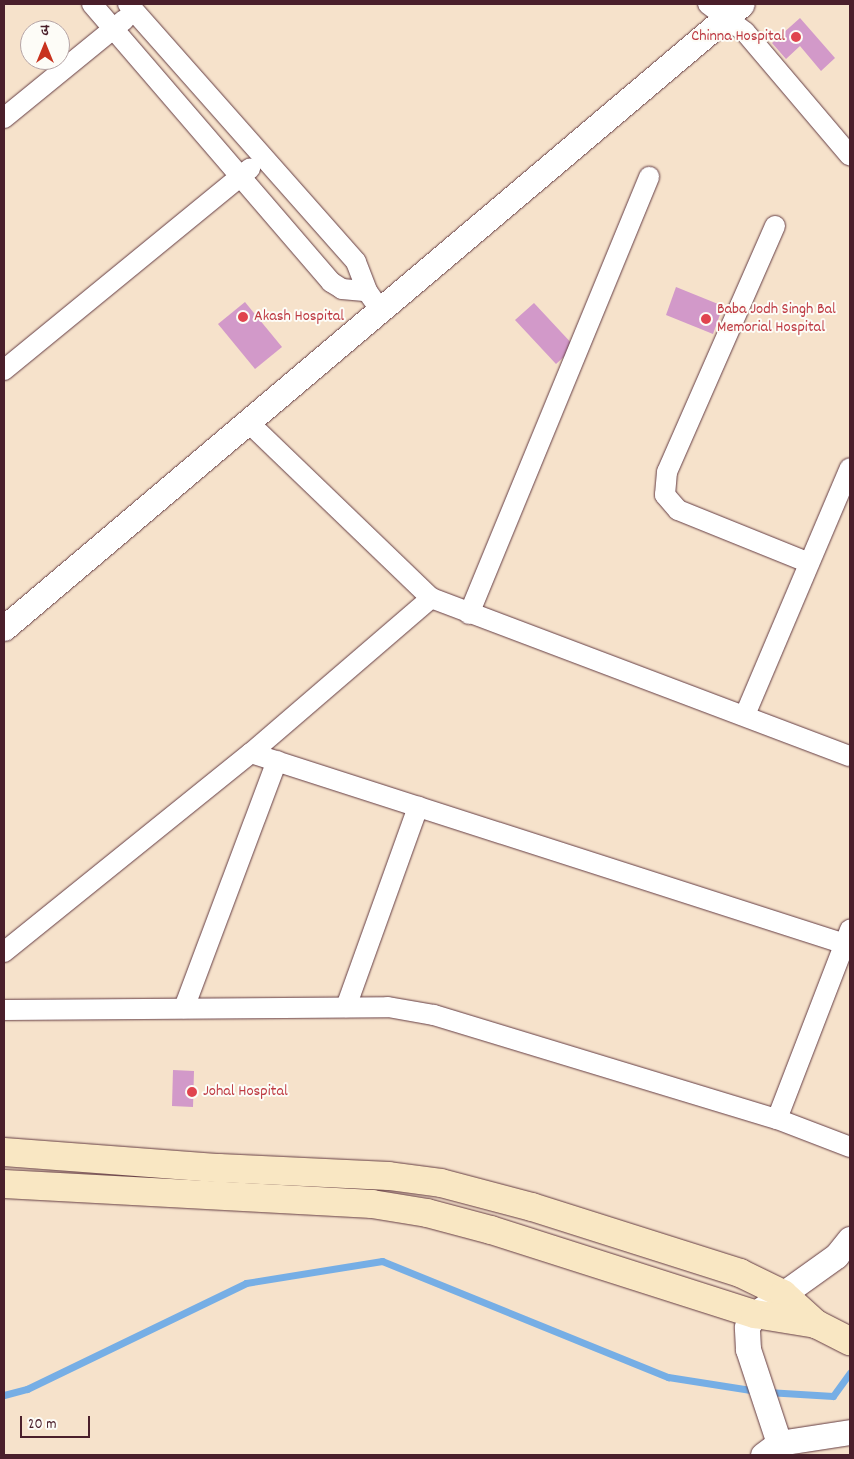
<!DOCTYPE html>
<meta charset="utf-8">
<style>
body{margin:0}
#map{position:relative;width:854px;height:1459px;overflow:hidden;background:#f6e2cb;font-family:Dekko,"Playpen Sans Deva",sans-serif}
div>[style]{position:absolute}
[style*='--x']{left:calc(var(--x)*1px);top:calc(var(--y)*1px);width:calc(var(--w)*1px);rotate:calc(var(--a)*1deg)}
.stream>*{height:7px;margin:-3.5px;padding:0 3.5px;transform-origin:3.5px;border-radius:3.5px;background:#76aee5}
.building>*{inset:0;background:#d299c9}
.roads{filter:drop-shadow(0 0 1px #643c43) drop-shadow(0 0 1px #643c43)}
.minor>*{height:20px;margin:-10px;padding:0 10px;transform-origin:10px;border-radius:10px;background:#fff}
.tertiary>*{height:25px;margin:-12.5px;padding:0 12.5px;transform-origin:12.5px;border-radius:12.5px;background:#fff}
.secondary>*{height:28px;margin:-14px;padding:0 14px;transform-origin:14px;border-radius:14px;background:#f9e7c3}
.dots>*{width:14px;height:14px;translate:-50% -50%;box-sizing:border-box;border:2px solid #fdfcf7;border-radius:50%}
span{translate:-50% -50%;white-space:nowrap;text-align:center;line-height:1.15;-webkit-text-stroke:4px #fdfcf7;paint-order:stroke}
.health-label{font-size:16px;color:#be3a42}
.right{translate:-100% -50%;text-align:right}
.left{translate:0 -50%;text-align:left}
.frame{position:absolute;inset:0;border:5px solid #4a1f2b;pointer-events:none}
.north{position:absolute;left:20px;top:20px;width:50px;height:50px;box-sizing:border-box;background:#fdfcf7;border:1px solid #b5a4a5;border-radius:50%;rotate:0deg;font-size:14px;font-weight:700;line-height:20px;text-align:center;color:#4a1f2b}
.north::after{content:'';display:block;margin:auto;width:18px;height:22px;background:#c8321e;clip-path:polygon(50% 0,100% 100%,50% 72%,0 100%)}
.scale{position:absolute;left:20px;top:1416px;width:70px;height:22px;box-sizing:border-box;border:2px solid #4a1f2b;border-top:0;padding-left:6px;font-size:15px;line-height:18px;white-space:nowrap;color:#4a1f2b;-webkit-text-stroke:4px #fdfcf7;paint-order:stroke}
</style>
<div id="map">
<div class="stream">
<i style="--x:767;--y:1392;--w:66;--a:3.5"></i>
<i style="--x:833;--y:1396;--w:29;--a:-54"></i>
<i style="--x:4;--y:1395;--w:24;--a:-15"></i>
<i style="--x:27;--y:1389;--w:243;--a:-25.8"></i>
<i style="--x:246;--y:1283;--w:138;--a:-9.2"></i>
<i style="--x:382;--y:1261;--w:309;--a:22.1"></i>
<i style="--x:668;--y:1377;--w:90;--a:8.9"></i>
</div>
<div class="building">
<i style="clip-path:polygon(800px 18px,835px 58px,821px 71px,800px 46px,786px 59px,772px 43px)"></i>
<i style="clip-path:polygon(676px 287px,723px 306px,713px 334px,666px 315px)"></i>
<i style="clip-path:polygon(245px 302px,282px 347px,255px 369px,218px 324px)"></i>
<i style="clip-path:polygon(534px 303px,575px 347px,556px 364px,515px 320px)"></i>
<i style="clip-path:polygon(173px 1070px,194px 1071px,193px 1107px,172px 1106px)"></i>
</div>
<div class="roads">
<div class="minor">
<i style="--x:92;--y:4;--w:367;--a:49.3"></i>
<i style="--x:331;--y:282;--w:13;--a:32"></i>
<i style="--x:342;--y:289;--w:25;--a:5"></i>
<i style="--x:128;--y:4;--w:344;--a:48.5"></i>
<i style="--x:356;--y:262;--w:31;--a:69"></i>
<i style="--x:367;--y:291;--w:12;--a:55"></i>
<i style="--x:708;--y:4;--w:46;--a:37.1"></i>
<i style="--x:745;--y:32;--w:162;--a:49.7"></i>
<i style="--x:4;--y:118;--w:155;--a:-39.2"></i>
<i style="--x:775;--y:226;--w:269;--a:113.7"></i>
<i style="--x:667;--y:472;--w:23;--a:95"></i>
<i style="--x:665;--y:495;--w:20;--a:49"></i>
<i style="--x:678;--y:510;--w:141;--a:22"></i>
<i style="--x:4;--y:370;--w:318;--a:-39.3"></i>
<i style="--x:248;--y:422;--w:254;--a:43.9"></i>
<i style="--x:431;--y:598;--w:448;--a:20.7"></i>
<i style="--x:469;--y:614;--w:473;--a:-67.6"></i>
<i style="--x:745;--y:715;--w:268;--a:-67"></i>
<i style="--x:251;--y:753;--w:624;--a:17.83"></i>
<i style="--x:4;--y:952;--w:317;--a:-38.9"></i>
<i style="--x:251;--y:753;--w:238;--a:-40.7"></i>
<i style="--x:346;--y:1007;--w:213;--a:-70.2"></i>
<i style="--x:184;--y:1008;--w:264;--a:-69.4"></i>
<i style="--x:4;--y:1010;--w:384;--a:-0.4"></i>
<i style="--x:388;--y:1007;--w:47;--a:9.9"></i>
<i style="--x:434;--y:1015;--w:358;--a:16.9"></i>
<i style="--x:777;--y:1119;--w:78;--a:21"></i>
<i style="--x:777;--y:1119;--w:203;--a:-68.9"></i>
</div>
<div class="tertiary">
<i style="--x:4;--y:628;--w:966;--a:-40.22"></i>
<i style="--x:779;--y:1443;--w:99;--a:-108.3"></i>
<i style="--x:748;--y:1349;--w:22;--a:-93"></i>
<i style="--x:747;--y:1327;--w:15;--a:-58"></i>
<i style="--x:755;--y:1314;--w:100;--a:-35.6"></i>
<i style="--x:836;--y:1256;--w:22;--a:-51"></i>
<i style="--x:763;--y:1455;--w:20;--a:-37"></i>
<i style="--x:779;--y:1443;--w:72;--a:-8.8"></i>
</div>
<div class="secondary">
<i style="--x:4;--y:1152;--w:216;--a:4.3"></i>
<i style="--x:219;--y:1168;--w:170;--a:2.7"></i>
<i style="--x:389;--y:1176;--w:52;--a:7.7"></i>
<i style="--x:441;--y:1183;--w:94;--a:14.8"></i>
<i style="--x:532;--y:1207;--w:218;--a:17.6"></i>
<i style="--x:740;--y:1273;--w:48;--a:26"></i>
<i style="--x:783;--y:1294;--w:45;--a:42.3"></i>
<i style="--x:4;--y:1184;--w:369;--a:3.1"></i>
<i style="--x:372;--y:1204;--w:56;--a:9.3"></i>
<i style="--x:427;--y:1213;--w:66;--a:14.9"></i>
<i style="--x:491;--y:1230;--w:277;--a:17.7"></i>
<i style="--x:755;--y:1314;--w:62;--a:9.3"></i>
<i style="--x:816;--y:1324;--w:38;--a:27"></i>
</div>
</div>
<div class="dots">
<i style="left:796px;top:37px;background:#e0444e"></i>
<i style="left:243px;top:317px;background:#e0444e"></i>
<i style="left:706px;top:319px;background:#e0444e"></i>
<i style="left:192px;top:1092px;background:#e0444e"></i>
</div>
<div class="health-label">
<span class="right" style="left:785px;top:37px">Chinna Hospital</span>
<span class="left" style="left:717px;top:319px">Baba Jodh Singh Bal<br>Memorial Hospital</span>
<span class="left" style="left:254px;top:317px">Akash Hospital</span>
<span class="left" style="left:203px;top:1092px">Johal Hospital</span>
</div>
<div class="frame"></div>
<div class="north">उ</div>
<div class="scale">20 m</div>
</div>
